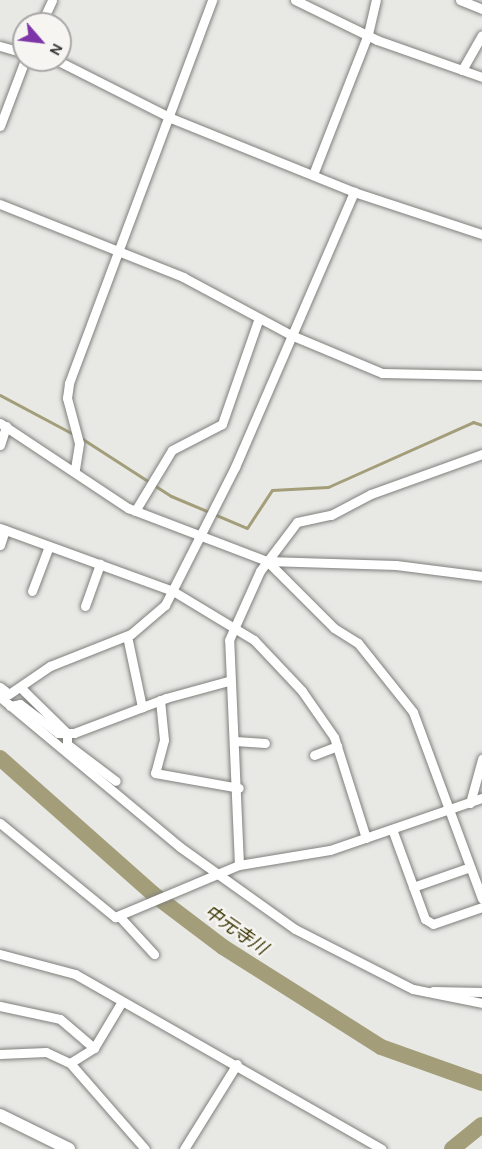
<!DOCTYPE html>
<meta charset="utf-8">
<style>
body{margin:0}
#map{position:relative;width:482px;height:1149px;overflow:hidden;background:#e8e8e5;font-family:Karla,"Noto Sans JP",sans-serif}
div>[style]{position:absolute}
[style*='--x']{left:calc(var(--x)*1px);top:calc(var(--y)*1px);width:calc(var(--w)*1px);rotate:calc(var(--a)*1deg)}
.stream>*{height:3px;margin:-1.5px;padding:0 1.5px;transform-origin:1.5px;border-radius:1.5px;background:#a39e79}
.river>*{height:16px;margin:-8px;padding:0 8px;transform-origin:8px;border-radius:8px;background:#a39e79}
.roads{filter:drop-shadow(0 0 2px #7f7f7c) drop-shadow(0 0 2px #7f7f7c)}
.minor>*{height:9px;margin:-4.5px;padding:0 4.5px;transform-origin:4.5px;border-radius:4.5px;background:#fff}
.major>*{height:12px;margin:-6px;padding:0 6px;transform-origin:6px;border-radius:6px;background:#fff}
span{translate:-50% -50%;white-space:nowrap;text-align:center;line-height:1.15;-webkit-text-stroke:4.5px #f6f5f2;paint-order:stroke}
.water-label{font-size:18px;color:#3b3402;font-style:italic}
.north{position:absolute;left:12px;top:12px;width:60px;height:60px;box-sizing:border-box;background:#f6f5f2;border:2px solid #a9a8a6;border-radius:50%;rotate:118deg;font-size:16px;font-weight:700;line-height:24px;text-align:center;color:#353534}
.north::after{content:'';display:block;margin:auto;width:21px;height:27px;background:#7d35a7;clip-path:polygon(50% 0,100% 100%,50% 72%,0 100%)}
</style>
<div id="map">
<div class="stream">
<i style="--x:0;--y:395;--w:85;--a:28.1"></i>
<i style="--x:81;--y:438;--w:107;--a:32.8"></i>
<i style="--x:171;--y:496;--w:82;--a:22.8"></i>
<i style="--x:247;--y:528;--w:45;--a:-56.7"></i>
<i style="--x:272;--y:490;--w:56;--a:-3.1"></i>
<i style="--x:328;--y:487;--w:159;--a:-24.1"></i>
<i style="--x:473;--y:422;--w:9;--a:18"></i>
</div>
<div class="river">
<i style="--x:0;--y:758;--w:205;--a:41.6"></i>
<i style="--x:153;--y:894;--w:88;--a:37.1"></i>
<i style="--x:223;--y:947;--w:187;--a:32.3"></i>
<i style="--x:381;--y:1047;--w:107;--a:19.6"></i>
<i style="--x:452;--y:1149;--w:38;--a:-39"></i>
</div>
<div class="roads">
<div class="minor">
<i style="--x:295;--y:0;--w:91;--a:26"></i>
<i style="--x:377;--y:40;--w:111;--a:19.4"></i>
<i style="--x:460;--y:0;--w:24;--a:22"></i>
<i style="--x:41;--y:24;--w:26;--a:-65"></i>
<i style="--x:0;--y:46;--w:25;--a:16"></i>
<i style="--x:462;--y:70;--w:40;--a:-60.3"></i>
<i style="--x:0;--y:126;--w:71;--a:-69.3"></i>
<i style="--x:314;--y:172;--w:148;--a:-68.6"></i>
<i style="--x:368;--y:34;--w:35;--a:-77"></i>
<i style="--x:354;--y:192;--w:135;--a:18.2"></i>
<i style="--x:0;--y:204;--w:197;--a:21.7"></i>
<i style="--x:183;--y:277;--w:123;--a:28.2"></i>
<i style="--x:291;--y:335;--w:99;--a:22.7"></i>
<i style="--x:382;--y:373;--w:100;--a:1.1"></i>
<i style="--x:0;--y:423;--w:154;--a:33.6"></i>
<i style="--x:128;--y:508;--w:149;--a:20.9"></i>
<i style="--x:267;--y:561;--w:129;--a:1.8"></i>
<i style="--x:396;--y:565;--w:87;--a:7.3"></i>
<i style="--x:0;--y:445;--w:20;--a:-72"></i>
<i style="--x:75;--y:469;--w:26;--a:-81"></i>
<i style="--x:79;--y:443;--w:47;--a:-104.9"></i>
<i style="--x:67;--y:398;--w:15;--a:-82"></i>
<i style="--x:69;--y:383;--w:409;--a:-69.5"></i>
<i style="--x:135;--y:511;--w:71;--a:-58.8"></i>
<i style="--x:172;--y:450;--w:56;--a:-27.5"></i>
<i style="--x:222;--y:424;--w:112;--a:-70.8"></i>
<i style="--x:0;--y:528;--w:184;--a:20"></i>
<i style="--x:173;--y:591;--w:95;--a:31.2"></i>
<i style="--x:254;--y:640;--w:70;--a:46.7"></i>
<i style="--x:302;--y:691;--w:56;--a:55.2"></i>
<i style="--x:334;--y:737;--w:106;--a:72.4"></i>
<i style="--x:0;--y:545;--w:16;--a:-72"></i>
<i style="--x:267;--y:561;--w:95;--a:45"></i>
<i style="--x:334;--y:628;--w:28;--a:32"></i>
<i style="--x:358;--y:643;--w:88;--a:51.4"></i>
<i style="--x:413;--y:712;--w:199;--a:69.7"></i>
<i style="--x:32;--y:591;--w:48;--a:-69.3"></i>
<i style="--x:85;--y:606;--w:45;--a:-70.3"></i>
<i style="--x:127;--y:636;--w:73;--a:78.1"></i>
<i style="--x:0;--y:687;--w:11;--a:38"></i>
<i style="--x:9;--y:694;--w:50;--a:-34.3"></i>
<i style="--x:50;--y:666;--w:87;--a:-21.6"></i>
<i style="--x:131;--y:634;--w:45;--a:-40.5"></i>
<i style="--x:165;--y:605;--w:155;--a:-63.1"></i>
<i style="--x:235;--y:467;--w:300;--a:-66.6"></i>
<i style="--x:354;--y:192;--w:197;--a:-158"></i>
<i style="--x:171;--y:118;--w:129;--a:-153.2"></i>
<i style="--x:20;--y:687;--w:66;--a:44.4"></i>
<i style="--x:67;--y:733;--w:11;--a:90"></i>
<i style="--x:67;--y:744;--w:61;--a:37.1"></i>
<i style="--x:0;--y:697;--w:234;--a:39.8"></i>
<i style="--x:180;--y:847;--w:141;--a:35.5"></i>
<i style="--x:295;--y:929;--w:132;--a:27"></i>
<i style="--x:413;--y:989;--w:70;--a:11.5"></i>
<i style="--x:160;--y:700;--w:40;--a:84.3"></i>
<i style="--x:164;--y:740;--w:34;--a:105"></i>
<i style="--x:155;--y:773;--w:85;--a:10.1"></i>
<i style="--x:10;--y:706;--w:10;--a:-11"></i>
<i style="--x:20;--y:704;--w:48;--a:37.3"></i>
<i style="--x:58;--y:733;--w:16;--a:0"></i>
<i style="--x:74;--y:733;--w:98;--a:-20.8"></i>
<i style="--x:166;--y:698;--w:64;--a:-15.3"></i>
<i style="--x:235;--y:741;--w:30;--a:4"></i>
<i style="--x:314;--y:755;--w:25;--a:-21"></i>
<i style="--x:470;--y:803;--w:46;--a:-74.7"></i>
<i style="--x:0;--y:823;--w:149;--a:39.3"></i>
<i style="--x:115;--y:917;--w:134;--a:-22.8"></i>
<i style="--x:239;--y:865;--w:92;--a:-9.4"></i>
<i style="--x:330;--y:850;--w:161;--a:-18.9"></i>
<i style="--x:392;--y:829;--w:96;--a:69.9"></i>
<i style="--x:425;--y:919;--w:9;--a:32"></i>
<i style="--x:433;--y:924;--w:52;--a:-19.1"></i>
<i style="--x:239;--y:865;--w:225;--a:-92.5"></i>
<i style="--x:229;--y:640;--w:76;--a:-65.8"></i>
<i style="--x:260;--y:571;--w:61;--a:-52.9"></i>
<i style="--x:297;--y:522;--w:35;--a:-12"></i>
<i style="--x:331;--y:515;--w:45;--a:-27.7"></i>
<i style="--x:371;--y:494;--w:118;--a:-19.8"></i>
<i style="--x:413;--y:887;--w:60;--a:-19.3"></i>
<i style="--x:119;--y:916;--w:52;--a:47.4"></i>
<i style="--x:0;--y:954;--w:78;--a:14.9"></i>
<i style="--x:75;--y:974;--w:353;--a:29.7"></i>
<i style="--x:433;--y:991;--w:49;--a:1.2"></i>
<i style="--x:0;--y:1006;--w:61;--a:12.2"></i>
<i style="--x:60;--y:1019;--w:45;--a:40.5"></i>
<i style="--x:94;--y:1048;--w:28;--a:148"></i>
<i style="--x:94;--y:1048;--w:52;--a:-59"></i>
<i style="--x:0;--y:1054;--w:46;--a:-2.5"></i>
<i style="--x:46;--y:1052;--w:26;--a:25"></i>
<i style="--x:70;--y:1063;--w:114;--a:48.9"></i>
<i style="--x:184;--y:1149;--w:100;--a:-58.1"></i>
</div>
<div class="major">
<i style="--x:0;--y:1115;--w:77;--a:26.2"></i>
</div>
</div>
<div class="water-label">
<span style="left:236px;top:930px;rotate:35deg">中元寺川</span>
</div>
<div class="north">N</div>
</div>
